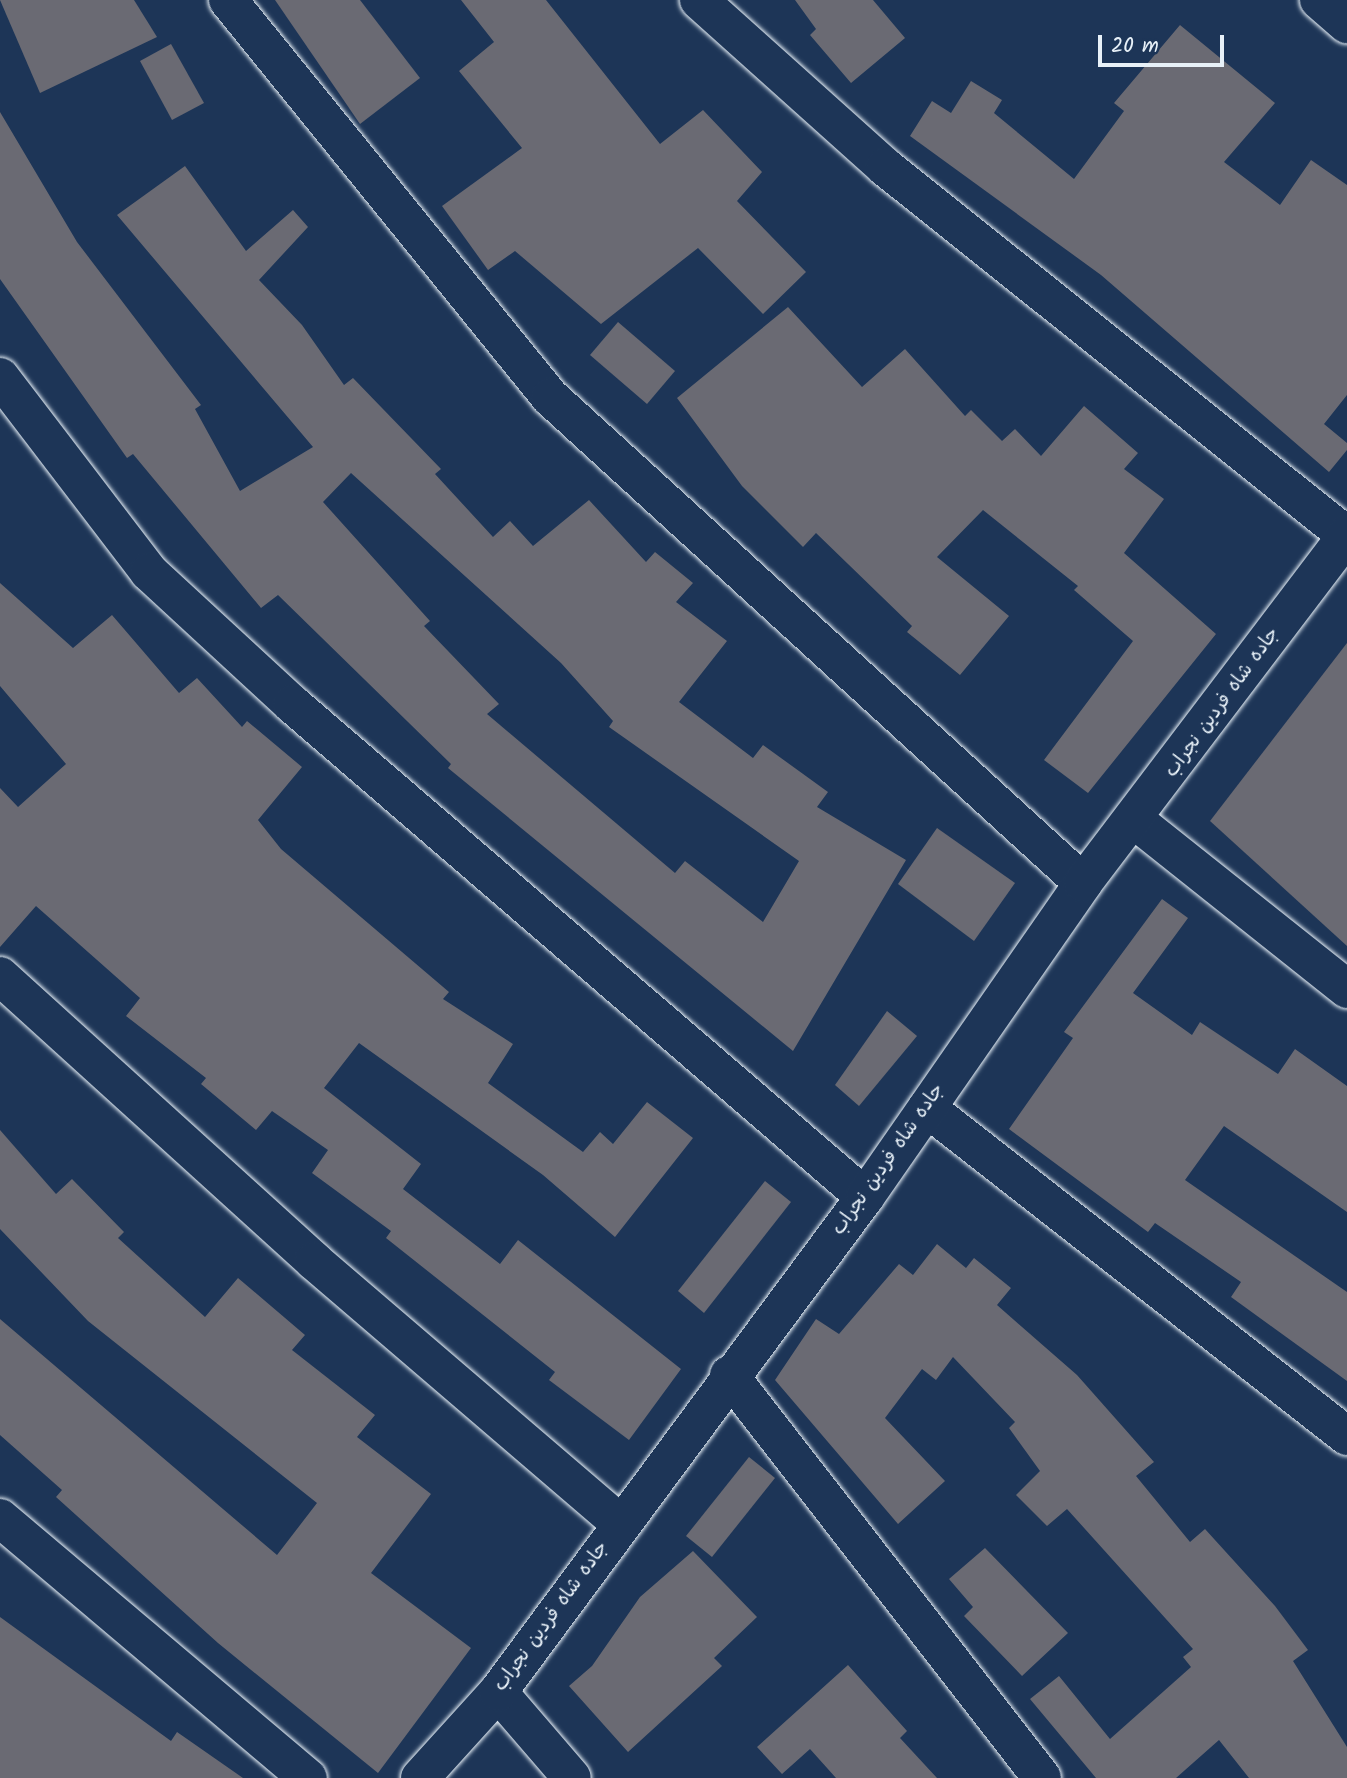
<!DOCTYPE html>
<meta charset="utf-8">
<style>
body{margin:0}
#map{position:relative;width:1347px;height:1778px;overflow:hidden;background:#1d3557;font-family:Kalam,"Playpen Sans Arabic",sans-serif}
div>[style]{position:absolute}
[style*='--x']{left:calc(var(--x)*1px);top:calc(var(--y)*1px);width:calc(var(--w)*1px);rotate:calc(var(--a)*1deg)}
.building>*{inset:0;background:#6a6a73}
.roads{filter:drop-shadow(0 0 2px #e8f1f8) drop-shadow(0 0 2px #e8f1f8)}
.minor>*{height:38px;margin:-19px;padding:0 19px;transform-origin:19px;border-radius:19px;background:#1d3557}
span{translate:-50% -50%;white-space:nowrap;text-align:center;line-height:1.15;-webkit-text-stroke:5px #1d3557;paint-order:stroke}
.street-label{font-size:19px;color:#e8f1f8}
.scale{position:absolute;left:1098px;top:35px;width:126px;height:32px;box-sizing:border-box;border:4px solid #e8f1f8;border-top:0;padding-left:9px;font-size:21px;line-height:24px;white-space:nowrap;color:#e8f1f8;-webkit-text-stroke:5px #1d3557;paint-order:stroke}
</style>
<div id="map">
<div class="building">
<i style="clip-path:polygon(0 0,134px 0,157px 37px,40px 93px)"></i>
<i style="clip-path:polygon(275px 0,360px 0,420px 78px,360px 124px)"></i>
<i style="clip-path:polygon(461px 0,546px 0,660px 144px,703px 110px,762px 172px,737px 201px,806px 272px,763px 314px,698px 248px,601px 324px,515px 251px,488px 270px,442px 206px,522px 148px,459px 71px,494px 42px)"></i>
<i style="clip-path:polygon(795px 0,873px 0,905px 38px,851px 83px,810px 35px,816px 29px)"></i>
<i style="clip-path:polygon(1180px 25px,1275px 103px,1224px 162px,1280px 205px,1311px 160px,1347px 185px,1347px 395px,1324px 424px,1347px 443px,1347px 450px,1329px 472px,1101px 275px,910px 136px,932px 101px,951px 113px,971px 81px,1002px 100px,994px 113px,1074px 179px,1124px 111px,1114px 103px)"></i>
<i style="clip-path:polygon(171px 44px,204px 103px,172px 120px,140px 61px)"></i>
<i style="clip-path:polygon(evenodd,0 112px,77px 242px,201px 405px,195px 409px,240px 491px,313px 447px,117px 215px,185px 166px,246px 251px,293px 210px,308px 227px,259px 280px,302px 325px,344px 385px,353px 378px,441px 469px,435px 474px,493px 537px,510px 521px,533px 546px,589px 500px,646px 562px,655px 552px,693px 583px,676px 602px,727px 641px,679px 702px,753px 758px,763px 745px,828px 792px,817px 807px,906px 860px,793px 1051px,448px 768px,451px 764px,278px 595px,261px 608px,133px 454px,127px 458px,0 279px,0 112px,351px 473px,561px 663px,613px 721px,609px 727px,799px 861px,763px 922px,685px 861px,675px 873px,487px 714px,499px 704px,424px 626px,430px 621px,323px 502px,351px 473px)"></i>
<i style="clip-path:polygon(788px 307px,862px 387px,905px 349px,965px 416px,971px 410px,1002px 441px,1015px 429px,1041px 456px,1084px 406px,1138px 453px,1124px 469px,1164px 499px,1124px 553px,1216px 634px,1088px 793px,1044px 760px,1133px 641px,1074px 590px,1078px 586px,983px 510px,937px 557px,1009px 616px,960px 675px,907px 632px,912px 626px,816px 533px,803px 547px,742px 486px,677px 398px)"></i>
<i style="clip-path:polygon(618px 322px,675px 371px,647px 404px,590px 355px)"></i>
<i style="clip-path:polygon(0 583px,73px 648px,112px 615px,179px 693px,197px 678px,242px 727px,247px 721px,302px 767px,258px 820px,281px 849px,449px 992px,443px 999px,513px 1044px,488px 1083px,583px 1152px,600px 1132px,613px 1144px,647px 1102px,693px 1138px,615px 1237px,543px 1175px,359px 1043px,324px 1088px,421px 1164px,403px 1189px,500px 1264px,518px 1240px,681px 1369px,629px 1440px,549px 1380px,555px 1372px,386px 1238px,391px 1231px,312px 1173px,328px 1150px,272px 1111px,256px 1130px,201px 1084px,206px 1078px,126px 1016px,140px 998px,36px 906px,0 947px,0 788px,18px 807px,66px 764px,0 686px)"></i>
<i style="clip-path:polygon(1347px 643px,1347px 946px,1210px 821px)"></i>
<i style="clip-path:polygon(937px 828px,1015px 883px,974px 941px,898px 884px)"></i>
<i style="clip-path:polygon(1162px 899px,1188px 918px,1133px 993px,1192px 1035px,1200px 1022px,1278px 1074px,1295px 1049px,1347px 1086px,1347px 1212px,1224px 1126px,1185px 1180px,1347px 1292px,1347px 1381px,1231px 1297px,1241px 1282px,1155px 1223px,1148px 1232px,1009px 1129px,1073px 1038px,1064px 1032px)"></i>
<i style="clip-path:polygon(887px 1011px,917px 1036px,859px 1106px,835px 1085px)"></i>
<i style="clip-path:polygon(0 1130px,56px 1194px,72px 1179px,124px 1232px,118px 1238px,205px 1317px,238px 1278px,305px 1335px,292px 1350px,375px 1415px,357px 1437px,431px 1494px,371px 1573px,471px 1648px,378px 1773px,218px 1643px,56px 1497px,62px 1490px,0 1435px,0 1319px,277px 1555px,317px 1503px,88px 1321px,0 1229px)"></i>
<i style="clip-path:polygon(765px 1181px,791px 1202px,704px 1313px,678px 1291px)"></i>
<i style="clip-path:polygon(937px 1244px,966px 1268px,974px 1258px,1011px 1288px,997px 1305px,1077px 1375px,1154px 1462px,1136px 1476px,1190px 1542px,1205px 1529px,1275px 1606px,1308px 1650px,1293px 1661px,1347px 1747px,1347px 1778px,1249px 1778px,1219px 1740px,1176px 1778px,1096px 1778px,1030px 1699px,1059px 1676px,1110px 1739px,1191px 1667px,1183px 1657px,1193px 1649px,1067px 1509px,1047px 1526px,1016px 1495px,1040px 1471px,1009px 1428px,1015px 1422px,953px 1357px,936px 1380px,922px 1369px,885px 1418px,945px 1481px,898px 1524px,775px 1380px,816px 1319px,839px 1334px,899px 1264px,913px 1275px)"></i>
<i style="clip-path:polygon(749px 1457px,775px 1478px,712px 1557px,686px 1536px)"></i>
<i style="clip-path:polygon(985px 1548px,1068px 1633px,1022px 1676px,964px 1616px,973px 1607px,949px 1579px)"></i>
<i style="clip-path:polygon(693px 1551px,757px 1617px,714px 1658px,722px 1666px,628px 1752px,569px 1686px,592px 1666px,640px 1597px)"></i>
<i style="clip-path:polygon(0 1617px,171px 1741px,177px 1732px,243px 1778px,0 1778px)"></i>
<i style="clip-path:polygon(848px 1665px,907px 1731px,900px 1738px,937px 1778px,836px 1778px,810px 1749px,782px 1774px,757px 1747px)"></i>
</div>
<div class="roads">
<div class="minor">
<i style="--x:228;--y:0;--w:511;--a:50.96"></i>
<i style="--x:550;--y:397;--w:721;--a:42.36"></i>
<i style="--x:699;--y:0;--w:250;--a:41.9"></i>
<i style="--x:885;--y:167;--w:591;--a:38.61"></i>
<i style="--x:1319;--y:0;--w:37;--a:41"></i>
<i style="--x:0;--y:377;--w:245;--a:52.6"></i>
<i style="--x:149;--y:572;--w:195;--a:42.7"></i>
<i style="--x:292;--y:704;--w:756;--a:40.71"></i>
<i style="--x:1136;--y:821;--w:270;--a:38.5"></i>
<i style="--x:0;--y:976;--w:424;--a:42.2"></i>
<i style="--x:314;--y:1261;--w:403;--a:40.6"></i>
<i style="--x:927;--y:1108;--w:533;--a:37.99"></i>
<i style="--x:729;--y:1375;--w:510;--a:52.16"></i>
<i style="--x:0;--y:1518;--w:403;--a:40.2"></i>
<i style="--x:498;--y:1692;--w:113;--a:49.3"></i>
<i style="--x:420;--y:1778;--w:116;--a:-47.8"></i>
<i style="--x:498;--y:1692;--w:616;--a:-53.45"></i>
<i style="--x:865;--y:1197;--w:382;--a:-55.2"></i>
<i style="--x:1083;--y:883;--w:437;--a:-52.8"></i>
</div>
</div>
<div class="street-label">
<span style="left:1223px;top:703px;rotate:-54deg">جاده شاه فردین نجراب</span>
<span style="left:889px;top:1160px;rotate:-55deg">جاده شاه فردین نجراب</span>
<span style="left:552px;top:1617px;rotate:-54deg">جاده شاه فردین نجراب</span>
</div>
<div class="scale">20 m</div>
</div>
